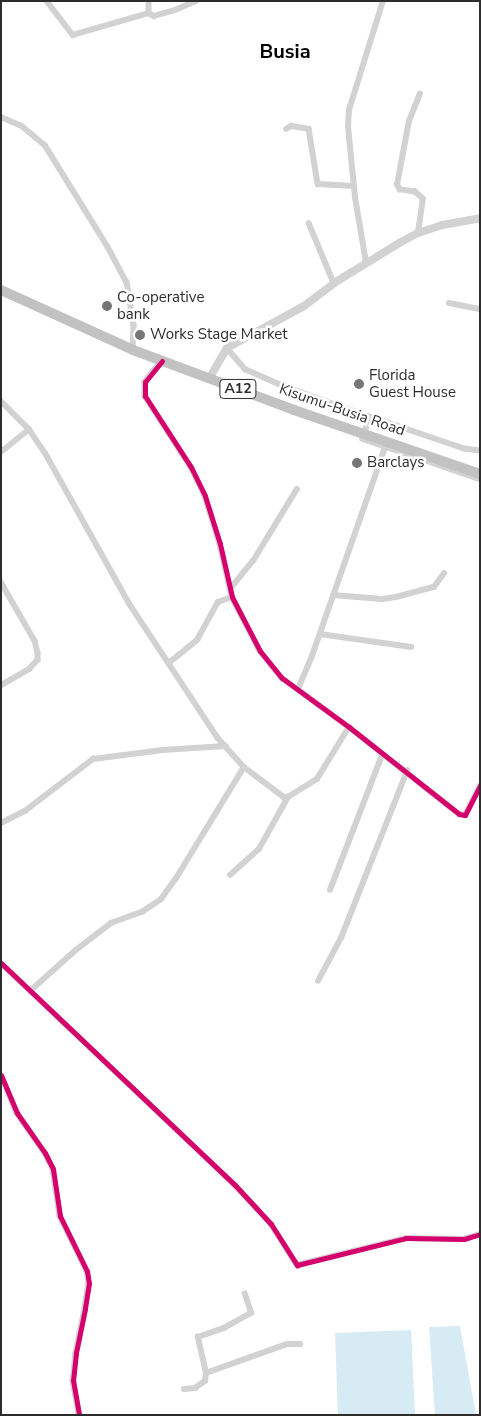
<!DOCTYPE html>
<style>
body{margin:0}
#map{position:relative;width:481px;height:1416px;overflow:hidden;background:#fff;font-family:"Nunito Sans",sans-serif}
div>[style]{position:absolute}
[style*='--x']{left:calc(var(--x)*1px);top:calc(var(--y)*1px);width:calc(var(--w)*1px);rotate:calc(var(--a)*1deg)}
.water>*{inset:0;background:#d6ebf3}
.minor>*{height:5.5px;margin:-2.75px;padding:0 2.75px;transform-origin:2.75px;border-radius:2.75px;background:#d2d2d2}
.tertiary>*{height:8px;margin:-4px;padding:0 4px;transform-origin:4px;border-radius:4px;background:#d2d2d2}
.trunk>*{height:10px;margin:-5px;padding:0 5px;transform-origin:5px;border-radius:5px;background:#c2c2c2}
.cycleway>*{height:5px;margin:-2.5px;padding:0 2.5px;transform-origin:2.5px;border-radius:2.5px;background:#d6006c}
.dots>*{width:14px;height:14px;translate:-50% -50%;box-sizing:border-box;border:2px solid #fff;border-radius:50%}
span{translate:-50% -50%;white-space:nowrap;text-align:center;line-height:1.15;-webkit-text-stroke:5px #fff;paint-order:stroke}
.shield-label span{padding:1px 4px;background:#fff;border:1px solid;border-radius:4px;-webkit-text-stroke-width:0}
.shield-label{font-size:14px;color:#2d2d2d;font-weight:700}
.poi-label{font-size:15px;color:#2d2d2d}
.left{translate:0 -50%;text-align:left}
.street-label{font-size:15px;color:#2d2d2d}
.district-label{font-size:20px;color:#000;font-weight:700}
.frame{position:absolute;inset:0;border:2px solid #2d2d2d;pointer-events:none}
</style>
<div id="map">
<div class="water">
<i style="clip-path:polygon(460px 1326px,476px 1415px,435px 1415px,429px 1327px)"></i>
<i style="clip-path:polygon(411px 1330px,415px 1415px,338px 1415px,335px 1333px)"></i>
</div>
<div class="minor">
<i style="--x:47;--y:1;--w:43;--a:52.6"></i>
<i style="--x:73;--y:35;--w:79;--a:-16.1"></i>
<i style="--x:149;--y:13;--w:6;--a:31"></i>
<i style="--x:154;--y:16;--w:22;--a:-16"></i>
<i style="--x:175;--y:10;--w:23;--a:-23"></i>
<i style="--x:149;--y:1;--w:12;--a:90"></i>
<i style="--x:1;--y:117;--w:23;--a:23"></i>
<i style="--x:22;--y:126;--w:30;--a:40"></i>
<i style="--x:45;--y:145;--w:120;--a:58.3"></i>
<i style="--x:108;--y:247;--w:40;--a:62"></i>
<i style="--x:127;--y:282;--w:44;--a:80.8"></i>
<i style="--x:134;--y:325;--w:25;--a:92"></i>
<i style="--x:286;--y:129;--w:6;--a:-31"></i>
<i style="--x:291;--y:126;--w:18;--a:9"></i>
<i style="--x:309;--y:129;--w:56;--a:80.7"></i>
<i style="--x:318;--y:184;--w:36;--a:3"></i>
<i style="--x:309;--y:223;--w:65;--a:67.4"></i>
<i style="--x:418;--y:233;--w:34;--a:-82"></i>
<i style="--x:423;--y:199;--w:11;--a:-139"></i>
<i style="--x:415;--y:192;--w:15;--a:-172"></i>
<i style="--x:400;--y:190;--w:6;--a:-121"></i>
<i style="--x:397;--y:185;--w:65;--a:-79.4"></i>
<i style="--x:409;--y:121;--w:29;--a:-68"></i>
<i style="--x:366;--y:263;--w:67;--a:-99.5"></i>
<i style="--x:355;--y:197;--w:70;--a:-95.7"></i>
<i style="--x:348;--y:127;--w:17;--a:-87"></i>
<i style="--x:349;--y:110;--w:114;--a:-72.7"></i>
<i style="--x:449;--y:303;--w:32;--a:11"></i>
<i style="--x:227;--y:348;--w:28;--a:49"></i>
<i style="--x:245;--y:369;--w:39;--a:24"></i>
<i style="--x:281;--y:385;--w:95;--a:19.8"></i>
<i style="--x:162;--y:361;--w:27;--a:129"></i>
<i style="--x:145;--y:382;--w:14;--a:90"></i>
<i style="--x:145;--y:396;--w:85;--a:57.1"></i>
<i style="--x:191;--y:467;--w:32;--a:64"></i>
<i style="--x:205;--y:496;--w:50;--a:72.6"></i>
<i style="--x:220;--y:544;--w:54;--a:77.2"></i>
<i style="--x:232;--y:597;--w:61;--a:62.6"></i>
<i style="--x:260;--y:651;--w:35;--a:51"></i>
<i style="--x:282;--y:678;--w:83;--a:36.2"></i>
<i style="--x:349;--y:727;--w:140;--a:38.3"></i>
<i style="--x:459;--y:814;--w:6;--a:9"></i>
<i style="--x:465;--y:815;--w:33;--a:-63"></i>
<i style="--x:1;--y:401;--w:40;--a:45"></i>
<i style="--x:29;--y:429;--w:32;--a:56"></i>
<i style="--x:47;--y:456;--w:168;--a:60.8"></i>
<i style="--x:129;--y:603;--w:162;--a:56.6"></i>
<i style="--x:218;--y:738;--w:39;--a:48"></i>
<i style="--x:244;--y:767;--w:50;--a:36.9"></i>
<i style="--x:284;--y:797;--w:4;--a:0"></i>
<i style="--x:288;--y:797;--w:34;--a:-32"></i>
<i style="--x:317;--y:779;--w:61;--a:-58.4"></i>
<i style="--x:480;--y:451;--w:16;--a:-173"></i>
<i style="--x:464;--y:449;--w:99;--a:-161.2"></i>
<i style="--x:370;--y:417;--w:23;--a:108"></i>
<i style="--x:363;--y:439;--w:124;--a:18.9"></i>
<i style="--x:1;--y:452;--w:36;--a:-39"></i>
<i style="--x:1;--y:582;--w:68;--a:60"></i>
<i style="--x:35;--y:641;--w:12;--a:76"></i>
<i style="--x:38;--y:653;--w:7;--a:90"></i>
<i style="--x:38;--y:660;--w:12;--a:132"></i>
<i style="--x:30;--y:669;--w:34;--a:150"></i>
<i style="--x:230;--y:589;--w:36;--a:-51"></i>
<i style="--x:253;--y:561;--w:84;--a:-58.6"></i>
<i style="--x:333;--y:595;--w:49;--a:4.7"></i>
<i style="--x:382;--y:599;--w:14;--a:-8"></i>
<i style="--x:396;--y:597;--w:39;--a:-15"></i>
<i style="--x:434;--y:587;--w:17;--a:-54"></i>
<i style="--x:320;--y:634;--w:92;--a:8.1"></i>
<i style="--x:170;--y:662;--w:35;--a:-39"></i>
<i style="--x:197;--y:640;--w:43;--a:-61.1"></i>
<i style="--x:218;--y:602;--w:15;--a:-20"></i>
<i style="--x:298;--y:689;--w:36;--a:-67"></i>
<i style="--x:312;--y:656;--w:220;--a:-70.7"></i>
<i style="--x:1;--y:823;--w:27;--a:-27"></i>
<i style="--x:25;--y:811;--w:86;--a:-37.4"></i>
<i style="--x:93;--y:759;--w:70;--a:-7.4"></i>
<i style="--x:162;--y:750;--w:64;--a:-3.6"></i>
<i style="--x:230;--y:875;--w:39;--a:-42"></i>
<i style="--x:259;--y:849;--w:60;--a:-60.9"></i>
<i style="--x:330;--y:890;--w:145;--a:-68.9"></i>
<i style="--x:1;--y:963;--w:323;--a:43.5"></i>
<i style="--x:235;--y:1185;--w:53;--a:47.3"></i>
<i style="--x:271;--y:1224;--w:49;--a:57.6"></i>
<i style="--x:297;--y:1265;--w:112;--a:-13.9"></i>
<i style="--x:406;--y:1238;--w:58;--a:1"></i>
<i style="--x:464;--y:1239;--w:17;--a:-17"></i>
<i style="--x:318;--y:981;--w:49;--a:-61.9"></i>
<i style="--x:341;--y:938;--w:180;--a:-68.4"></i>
<i style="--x:30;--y:991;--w:62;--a:-41.7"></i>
<i style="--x:76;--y:950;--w:44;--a:-37.6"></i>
<i style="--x:111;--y:923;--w:33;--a:-20"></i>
<i style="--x:142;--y:912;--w:23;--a:-34"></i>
<i style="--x:161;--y:899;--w:24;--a:-54"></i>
<i style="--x:175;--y:880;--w:132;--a:-58.6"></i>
<i style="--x:1;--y:1075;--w:41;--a:67.2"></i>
<i style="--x:17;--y:1113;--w:49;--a:55"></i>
<i style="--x:45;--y:1153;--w:18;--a:63"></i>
<i style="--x:53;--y:1169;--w:48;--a:81.5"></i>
<i style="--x:60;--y:1216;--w:61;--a:63.9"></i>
<i style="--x:87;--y:1271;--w:12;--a:81"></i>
<i style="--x:89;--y:1283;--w:26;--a:99"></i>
<i style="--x:85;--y:1309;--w:45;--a:101.6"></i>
<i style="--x:76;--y:1353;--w:27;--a:96"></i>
<i style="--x:73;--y:1380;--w:36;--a:80"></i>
<i style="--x:206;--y:1373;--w:86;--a:-19.7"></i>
<i style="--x:287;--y:1344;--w:13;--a:0"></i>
<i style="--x:184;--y:1389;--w:11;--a:-5"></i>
<i style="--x:195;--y:1388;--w:12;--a:-35"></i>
<i style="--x:205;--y:1381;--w:8;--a:-83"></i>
<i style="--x:206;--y:1373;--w:37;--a:-103"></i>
<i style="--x:198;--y:1337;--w:28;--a:-19"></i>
<i style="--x:224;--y:1328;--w:31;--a:-29"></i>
<i style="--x:251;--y:1313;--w:20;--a:-108"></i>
</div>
<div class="tertiary">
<i style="--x:209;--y:379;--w:36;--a:-60"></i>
<i style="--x:227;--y:348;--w:88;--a:-28.6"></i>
<i style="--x:304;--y:306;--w:38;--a:-37"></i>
<i style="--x:334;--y:283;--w:79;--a:-31.5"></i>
<i style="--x:401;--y:242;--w:19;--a:-28"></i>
<i style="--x:418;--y:233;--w:25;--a:-18"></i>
<i style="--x:442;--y:225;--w:39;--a:-10"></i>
</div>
<div class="trunk">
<i style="--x:1;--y:290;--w:145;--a:24.4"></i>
<i style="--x:133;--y:350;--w:172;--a:20.4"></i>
<i style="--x:294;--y:410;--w:197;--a:19"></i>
</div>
<div class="cycleway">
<i style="--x:162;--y:361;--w:27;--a:129"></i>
<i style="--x:145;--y:382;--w:14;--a:90"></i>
<i style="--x:145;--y:396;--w:85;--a:57.1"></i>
<i style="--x:191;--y:467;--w:32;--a:64"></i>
<i style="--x:205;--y:496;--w:50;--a:72.6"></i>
<i style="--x:220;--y:544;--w:54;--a:77.2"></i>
<i style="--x:232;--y:597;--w:61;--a:62.6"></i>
<i style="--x:260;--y:651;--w:35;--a:51"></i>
<i style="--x:282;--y:678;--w:83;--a:36.2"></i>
<i style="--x:349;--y:727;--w:140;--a:38.3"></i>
<i style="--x:459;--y:814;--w:6;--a:9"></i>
<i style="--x:465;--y:815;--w:33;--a:-63"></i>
<i style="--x:1;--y:963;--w:323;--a:43.5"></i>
<i style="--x:235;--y:1185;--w:53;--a:47.3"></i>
<i style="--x:271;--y:1224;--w:49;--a:57.6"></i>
<i style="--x:297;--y:1265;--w:112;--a:-13.9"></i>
<i style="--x:406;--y:1238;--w:58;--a:1"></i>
<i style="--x:464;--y:1239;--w:17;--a:-17"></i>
<i style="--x:1;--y:1075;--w:41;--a:67.2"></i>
<i style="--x:17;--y:1113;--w:49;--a:55"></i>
<i style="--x:45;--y:1153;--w:18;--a:63"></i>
<i style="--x:53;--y:1169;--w:48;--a:81.5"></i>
<i style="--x:60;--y:1216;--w:61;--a:63.9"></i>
<i style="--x:87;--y:1271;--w:12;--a:81"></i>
<i style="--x:89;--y:1283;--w:26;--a:99"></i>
<i style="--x:85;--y:1309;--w:45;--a:101.6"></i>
<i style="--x:76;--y:1353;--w:27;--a:96"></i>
<i style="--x:73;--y:1380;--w:36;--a:80"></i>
</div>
<div class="dots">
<i style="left:107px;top:306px;background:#767676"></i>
<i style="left:140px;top:335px;background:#767676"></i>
<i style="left:359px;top:384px;background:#767676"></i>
<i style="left:357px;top:463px;background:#767676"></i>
</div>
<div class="shield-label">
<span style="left:238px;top:389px">A12</span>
</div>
<div class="poi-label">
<span class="left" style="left:117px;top:306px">Co-operative<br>bank</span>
<span class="left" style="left:150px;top:335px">Works Stage Market</span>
<span class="left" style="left:369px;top:384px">Florida<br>Guest House</span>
<span class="left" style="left:367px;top:463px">Barclays</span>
</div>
<div class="street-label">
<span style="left:342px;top:410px;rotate:19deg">Kisumu-Busia Road</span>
</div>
<div class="district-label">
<span style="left:285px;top:51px">Busia</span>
</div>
<div class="frame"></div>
</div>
